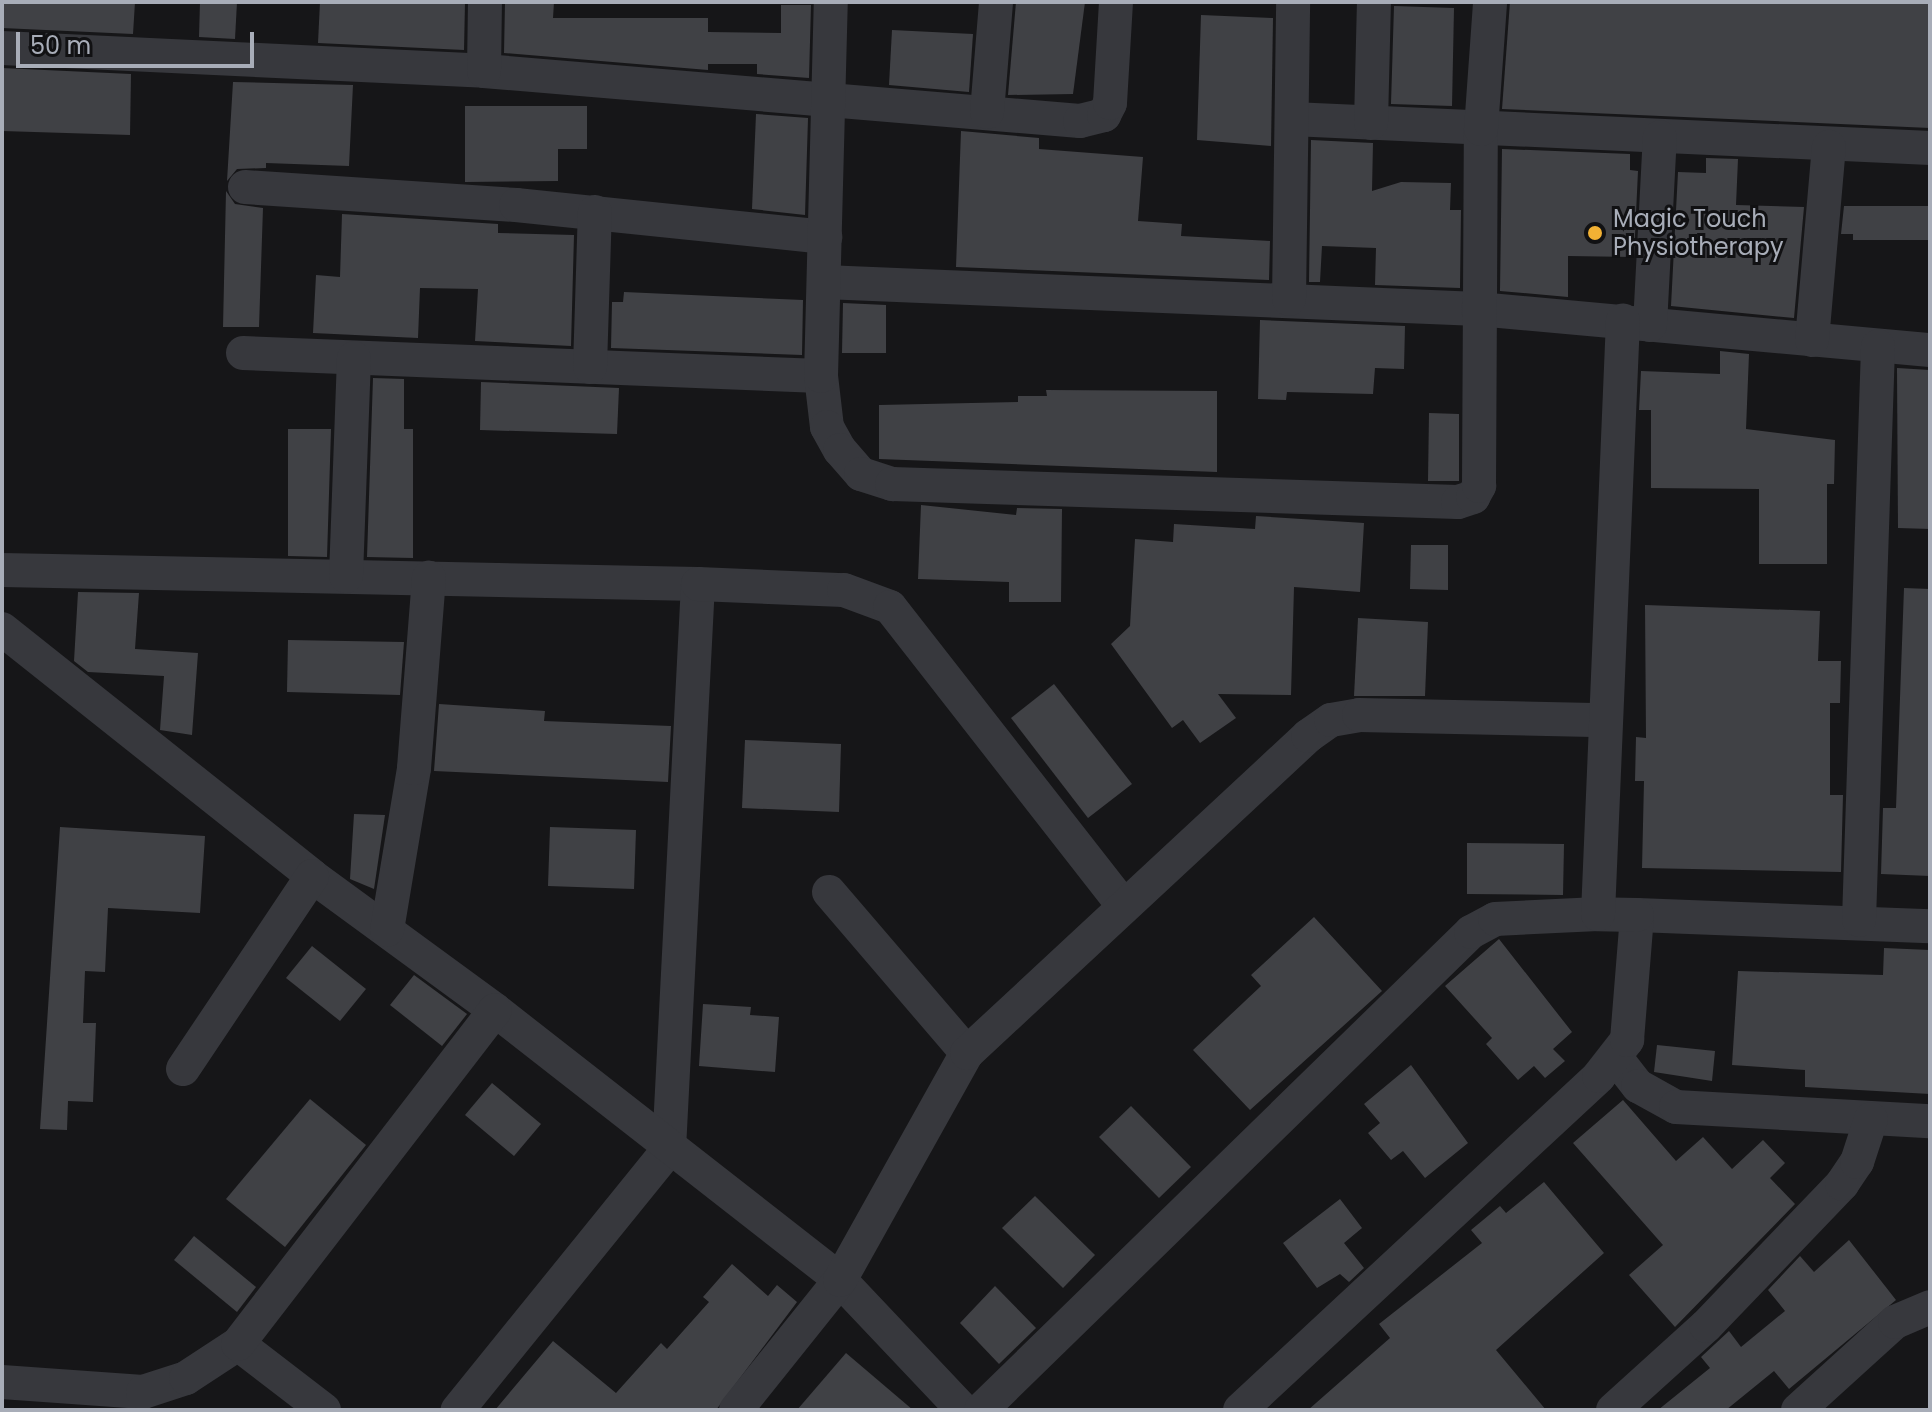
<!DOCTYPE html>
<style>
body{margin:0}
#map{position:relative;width:1932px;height:1412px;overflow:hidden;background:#161618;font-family:Poppins,sans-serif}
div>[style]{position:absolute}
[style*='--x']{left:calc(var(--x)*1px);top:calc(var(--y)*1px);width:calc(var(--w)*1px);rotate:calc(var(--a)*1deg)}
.building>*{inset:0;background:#404145}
.minor>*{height:34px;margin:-17px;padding:0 17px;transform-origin:17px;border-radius:17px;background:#37383d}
.dots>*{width:22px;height:22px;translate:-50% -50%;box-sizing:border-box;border:4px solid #111113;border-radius:50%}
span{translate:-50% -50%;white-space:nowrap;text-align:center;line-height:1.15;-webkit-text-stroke:6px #111113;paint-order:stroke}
.poi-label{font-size:24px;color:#a8adb8}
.left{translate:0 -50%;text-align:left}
.frame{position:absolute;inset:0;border:4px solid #a8adb8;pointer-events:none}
.scale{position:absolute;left:16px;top:32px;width:238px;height:36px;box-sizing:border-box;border:4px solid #a8adb8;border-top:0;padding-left:10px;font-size:24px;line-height:28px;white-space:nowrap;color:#a8adb8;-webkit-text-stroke:6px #111113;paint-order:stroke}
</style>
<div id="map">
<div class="building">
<i style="clip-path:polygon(2px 2px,135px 2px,133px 34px,2px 28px)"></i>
<i style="clip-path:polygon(200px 2px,237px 2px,235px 39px,199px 37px)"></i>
<i style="clip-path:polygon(320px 2px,465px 2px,464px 50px,318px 43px)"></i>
<i style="clip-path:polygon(505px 2px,554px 2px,553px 18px,708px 18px,708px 32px,781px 33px,781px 5px,811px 5px,809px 78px,757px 74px,757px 64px,708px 64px,708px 70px,504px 53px)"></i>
<i style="clip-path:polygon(1016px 2px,1085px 2px,1073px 94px,1008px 95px)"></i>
<i style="clip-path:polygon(1510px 2px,1930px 2px,1930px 128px,1502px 109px)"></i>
<i style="clip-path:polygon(1394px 6px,1454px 8px,1452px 106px,1391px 104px)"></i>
<i style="clip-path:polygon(1201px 15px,1273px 18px,1271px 146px,1197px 140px)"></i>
<i style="clip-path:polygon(892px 30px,973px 34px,969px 92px,889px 85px)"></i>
<i style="clip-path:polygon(2px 68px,131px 74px,130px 135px,2px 131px)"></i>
<i style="clip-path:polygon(233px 82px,353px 85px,349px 166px,266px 163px,266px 168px,237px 169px,227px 181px)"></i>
<i style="clip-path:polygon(465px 106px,587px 106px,587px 149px,558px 149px,558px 181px,465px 182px)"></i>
<i style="clip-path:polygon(756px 114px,808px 118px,805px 215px,752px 209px)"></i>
<i style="clip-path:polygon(961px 131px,1039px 138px,1039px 149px,1143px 157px,1138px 221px,1182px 224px,1181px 236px,1270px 241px,1269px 280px,956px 267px)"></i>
<i style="clip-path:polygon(1311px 140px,1373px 143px,1372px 191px,1401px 182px,1451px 183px,1450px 210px,1461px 210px,1460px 288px,1375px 285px,1376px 248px,1322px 246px,1320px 282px,1309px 282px)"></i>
<i style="clip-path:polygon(1502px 149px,1630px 154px,1630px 170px,1638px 171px,1634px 257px,1568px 256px,1568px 297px,1500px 291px)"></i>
<i style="clip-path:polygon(1706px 158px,1738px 159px,1736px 205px,1804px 207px,1794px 318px,1671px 306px,1678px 172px,1706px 173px)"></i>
<i style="clip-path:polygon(226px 191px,235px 204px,263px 208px,259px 327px,223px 327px)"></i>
<i style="clip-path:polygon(1844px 206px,1930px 206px,1930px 240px,1853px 240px,1853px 234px,1841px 234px)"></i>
<i style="clip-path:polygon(342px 214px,498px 224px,498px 233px,574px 235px,571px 346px,475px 341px,478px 289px,420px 288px,418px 338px,313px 333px,316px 275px,340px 277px)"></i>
<i style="clip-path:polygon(624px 292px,803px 300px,802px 355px,611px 348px,612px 302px,623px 302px)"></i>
<i style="clip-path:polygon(843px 303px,886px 305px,886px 353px,842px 353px)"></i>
<i style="clip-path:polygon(1260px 320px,1405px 326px,1404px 369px,1375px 368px,1373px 394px,1287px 392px,1286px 400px,1258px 399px)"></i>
<i style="clip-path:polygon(1720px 351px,1749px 354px,1746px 429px,1835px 440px,1834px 484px,1827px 484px,1827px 564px,1759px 564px,1759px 489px,1651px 488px,1651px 410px,1639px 410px,1641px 371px,1720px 374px)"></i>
<i style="clip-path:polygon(1897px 368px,1930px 370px,1930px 529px,1898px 528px)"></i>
<i style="clip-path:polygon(373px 378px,404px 379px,404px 429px,413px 429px,413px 558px,367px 557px)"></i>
<i style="clip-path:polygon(481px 382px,619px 388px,617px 434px,480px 430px)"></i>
<i style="clip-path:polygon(1046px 390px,1217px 391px,1217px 472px,879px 459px,879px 405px,1018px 402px,1018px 396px,1047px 396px)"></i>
<i style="clip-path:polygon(1429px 413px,1459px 414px,1459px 481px,1428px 481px)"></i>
<i style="clip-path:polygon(288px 429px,331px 429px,327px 557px,288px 556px)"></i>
<i style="clip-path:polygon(921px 505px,1016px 515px,1017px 508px,1062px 509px,1061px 602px,1009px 602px,1009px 582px,918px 579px)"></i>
<i style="clip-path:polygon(1256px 516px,1364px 523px,1360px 592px,1294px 587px,1291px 695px,1218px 694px,1236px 718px,1200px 743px,1183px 720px,1172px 728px,1111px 644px,1130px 626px,1135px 539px,1173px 542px,1174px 524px,1255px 529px)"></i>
<i style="clip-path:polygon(1411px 545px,1448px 545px,1448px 590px,1410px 589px)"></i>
<i style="clip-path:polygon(1904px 588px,1930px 589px,1930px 876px,1881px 874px,1883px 808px,1896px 808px)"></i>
<i style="clip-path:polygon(78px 592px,139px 593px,135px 649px,198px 653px,192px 735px,160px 730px,164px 676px,88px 672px,74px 661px)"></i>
<i style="clip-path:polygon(1645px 605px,1820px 611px,1818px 661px,1841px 661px,1840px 703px,1830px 703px,1830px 795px,1843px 795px,1841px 872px,1642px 868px,1644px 781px,1635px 781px,1636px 737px,1646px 738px)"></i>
<i style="clip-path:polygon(1358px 618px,1428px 622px,1425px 696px,1354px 696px)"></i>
<i style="clip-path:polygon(288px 640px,404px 642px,400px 695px,287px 692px)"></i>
<i style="clip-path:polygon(1054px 684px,1132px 784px,1088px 818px,1011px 718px)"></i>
<i style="clip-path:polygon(439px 704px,545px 711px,544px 721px,671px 726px,668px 782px,434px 771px)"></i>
<i style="clip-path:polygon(745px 740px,841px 744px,839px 812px,742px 808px)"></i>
<i style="clip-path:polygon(354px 814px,385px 815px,374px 889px,350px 879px)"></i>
<i style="clip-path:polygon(60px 827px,205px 836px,200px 913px,108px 908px,105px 972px,85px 971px,83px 1023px,96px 1023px,93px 1102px,68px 1101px,67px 1130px,40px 1129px)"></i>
<i style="clip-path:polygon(550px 827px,636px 830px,634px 889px,548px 886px)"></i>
<i style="clip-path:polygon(1467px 843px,1564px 844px,1563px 895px,1467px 894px)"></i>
<i style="clip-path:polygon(1314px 917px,1382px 991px,1250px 1110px,1193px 1050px,1261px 986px,1251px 975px)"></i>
<i style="clip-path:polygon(1499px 939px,1572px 1032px,1553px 1049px,1565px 1061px,1545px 1078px,1534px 1066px,1518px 1080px,1486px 1044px,1492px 1038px,1445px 986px)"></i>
<i style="clip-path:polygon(312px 946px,366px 989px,340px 1021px,286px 978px)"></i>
<i style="clip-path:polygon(1884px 948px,1930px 950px,1930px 1094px,1805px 1087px,1805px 1070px,1732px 1065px,1738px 971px,1883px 975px)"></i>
<i style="clip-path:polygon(414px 975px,467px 1014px,442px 1046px,390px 1005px)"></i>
<i style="clip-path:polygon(703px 1004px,751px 1007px,750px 1015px,779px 1017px,775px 1072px,699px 1066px)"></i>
<i style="clip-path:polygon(1657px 1045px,1715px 1051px,1712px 1081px,1654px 1072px)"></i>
<i style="clip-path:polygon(1411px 1065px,1468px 1143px,1425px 1178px,1403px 1151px,1391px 1160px,1368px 1133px,1380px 1123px,1364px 1104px)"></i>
<i style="clip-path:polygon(492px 1083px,541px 1124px,514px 1156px,465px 1115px)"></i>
<i style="clip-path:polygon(310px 1099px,366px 1145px,285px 1247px,226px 1199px)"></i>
<i style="clip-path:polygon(1623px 1100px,1676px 1161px,1703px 1137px,1732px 1169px,1763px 1140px,1785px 1163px,1770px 1178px,1795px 1204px,1675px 1327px,1629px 1275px,1663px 1245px,1573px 1143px)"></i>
<i style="clip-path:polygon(1131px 1106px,1191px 1167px,1159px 1198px,1099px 1137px)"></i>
<i style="clip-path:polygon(1544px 1182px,1604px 1253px,1496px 1350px,1546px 1410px,1308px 1410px,1390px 1338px,1379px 1324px,1482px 1243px,1471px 1230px,1500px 1206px,1506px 1213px)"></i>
<i style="clip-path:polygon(1035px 1196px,1095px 1255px,1063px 1288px,1002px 1228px)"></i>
<i style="clip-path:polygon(1340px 1199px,1362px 1228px,1344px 1243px,1364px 1268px,1349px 1282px,1340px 1274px,1317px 1288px,1283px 1243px)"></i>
<i style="clip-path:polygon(194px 1236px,256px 1287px,237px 1312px,174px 1260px)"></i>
<i style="clip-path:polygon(1849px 1240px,1896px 1300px,1789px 1389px,1774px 1371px,1726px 1410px,1658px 1410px,1710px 1368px,1701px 1357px,1729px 1331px,1741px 1347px,1785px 1311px,1768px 1290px,1800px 1256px,1814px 1272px)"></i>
<i style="clip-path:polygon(732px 1264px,768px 1296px,777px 1285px,797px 1302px,716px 1410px,495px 1410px,553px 1341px,616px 1393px,661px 1343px,667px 1349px,709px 1302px,703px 1297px)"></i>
<i style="clip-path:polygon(995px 1286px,1036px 1328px,999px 1364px,960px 1323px)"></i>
<i style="clip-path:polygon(846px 1353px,913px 1410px,797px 1410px)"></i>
</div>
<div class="minor">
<i style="--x:2;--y:48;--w:483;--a:2.7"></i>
<i style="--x:484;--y:71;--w:598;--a:4.8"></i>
<i style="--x:1080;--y:121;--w:25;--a:-14"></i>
<i style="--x:1104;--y:115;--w:13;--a:-63"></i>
<i style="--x:1110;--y:103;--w:101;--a:-86.6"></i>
<i style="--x:484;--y:71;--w:69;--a:-89.2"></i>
<i style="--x:987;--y:112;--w:110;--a:-85.3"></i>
<i style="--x:1292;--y:119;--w:639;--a:2.6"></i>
<i style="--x:1371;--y:123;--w:121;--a:-88.6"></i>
<i style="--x:245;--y:187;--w:272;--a:3.8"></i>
<i style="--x:516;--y:205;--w:311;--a:5.9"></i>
<i style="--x:824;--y:282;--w:655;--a:2.36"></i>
<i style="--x:1478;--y:309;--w:454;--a:5.2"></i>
<i style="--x:1289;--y:299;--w:297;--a:-89.2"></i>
<i style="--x:1650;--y:325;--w:188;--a:-87"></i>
<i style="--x:1812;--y:340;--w:194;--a:-85"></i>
<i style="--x:243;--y:353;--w:578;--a:2.28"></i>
<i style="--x:821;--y:376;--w:51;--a:83.3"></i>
<i style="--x:827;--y:427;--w:26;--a:61"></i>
<i style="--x:840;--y:450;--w:32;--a:49"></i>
<i style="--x:861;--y:474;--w:33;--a:18"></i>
<i style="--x:892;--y:484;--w:566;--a:1.82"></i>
<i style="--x:1458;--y:502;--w:16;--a:-18"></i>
<i style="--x:1473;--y:497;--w:13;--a:-61"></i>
<i style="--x:1479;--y:486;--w:357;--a:-89.7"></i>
<i style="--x:1481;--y:129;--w:127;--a:-85.9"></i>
<i style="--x:590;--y:367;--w:155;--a:-88.2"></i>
<i style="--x:821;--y:376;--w:374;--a:-88.5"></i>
<i style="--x:2;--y:570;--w:696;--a:1.15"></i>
<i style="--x:698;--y:584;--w:566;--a:92.94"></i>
<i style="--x:669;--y:1149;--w:336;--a:129"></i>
<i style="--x:346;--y:576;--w:218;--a:-87.9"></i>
<i style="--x:698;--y:584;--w:146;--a:2.4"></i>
<i style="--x:844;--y:590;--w:49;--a:20.3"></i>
<i style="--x:890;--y:607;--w:380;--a:52"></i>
<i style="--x:2;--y:629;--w:396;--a:38.5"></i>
<i style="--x:312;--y:876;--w:227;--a:36.2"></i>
<i style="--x:495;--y:1010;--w:438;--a:38"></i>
<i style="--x:840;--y:1280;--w:179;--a:46.6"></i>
<i style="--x:829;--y:892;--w:212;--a:49.4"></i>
<i style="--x:1637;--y:915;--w:293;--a:2.2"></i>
<i style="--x:1859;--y:920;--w:574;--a:-88.1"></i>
<i style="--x:387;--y:930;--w:164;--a:-80.5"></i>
<i style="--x:414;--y:768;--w:191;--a:-85.5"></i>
<i style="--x:1616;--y:1058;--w:36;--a:52"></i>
<i style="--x:1638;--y:1086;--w:43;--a:28.9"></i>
<i style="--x:1676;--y:1107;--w:254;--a:3.2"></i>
<i style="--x:183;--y:1069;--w:232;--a:-56.2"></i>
<i style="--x:2;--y:1382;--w:141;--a:4.1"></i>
<i style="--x:143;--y:1392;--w:45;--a:-18"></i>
<i style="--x:186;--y:1378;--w:62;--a:-33.2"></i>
<i style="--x:324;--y:1410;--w:108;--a:-142.5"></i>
<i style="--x:238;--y:1344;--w:421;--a:-52.4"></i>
<i style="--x:736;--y:1410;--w:166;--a:-51.3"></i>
<i style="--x:840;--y:1280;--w:260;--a:-60.8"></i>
<i style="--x:967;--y:1053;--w:466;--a:-42.9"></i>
<i style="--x:1308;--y:736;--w:28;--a:-35"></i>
<i style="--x:1331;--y:720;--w:28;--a:-10"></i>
<i style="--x:1359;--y:715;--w:246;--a:1.2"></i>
<i style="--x:981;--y:1410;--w:685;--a:-44.29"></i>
<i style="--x:1471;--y:932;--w:27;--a:-28"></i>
<i style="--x:1495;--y:919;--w:103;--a:-2.8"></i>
<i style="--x:1240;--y:1410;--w:490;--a:-42.9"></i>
<i style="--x:1599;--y:1076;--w:46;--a:-52.1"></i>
<i style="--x:1627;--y:1040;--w:125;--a:-85.4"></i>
<i style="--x:1637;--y:915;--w:39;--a:-179"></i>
<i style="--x:1598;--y:914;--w:594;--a:-87.59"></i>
<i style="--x:1613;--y:1410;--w:125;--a:-42.1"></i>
<i style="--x:1706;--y:1326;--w:197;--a:-46.2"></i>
<i style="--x:1842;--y:1184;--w:27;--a:-56"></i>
<i style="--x:1857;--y:1162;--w:45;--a:-72"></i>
<i style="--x:1798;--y:1410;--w:131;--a:-42.2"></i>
<i style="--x:1895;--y:1322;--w:38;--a:-23"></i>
</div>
<div class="dots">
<i style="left:1595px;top:233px;background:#f2b134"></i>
</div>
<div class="poi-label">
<span class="left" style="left:1613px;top:233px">Magic Touch<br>Physiotherapy</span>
</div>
<div class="frame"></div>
<div class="scale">50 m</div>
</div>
